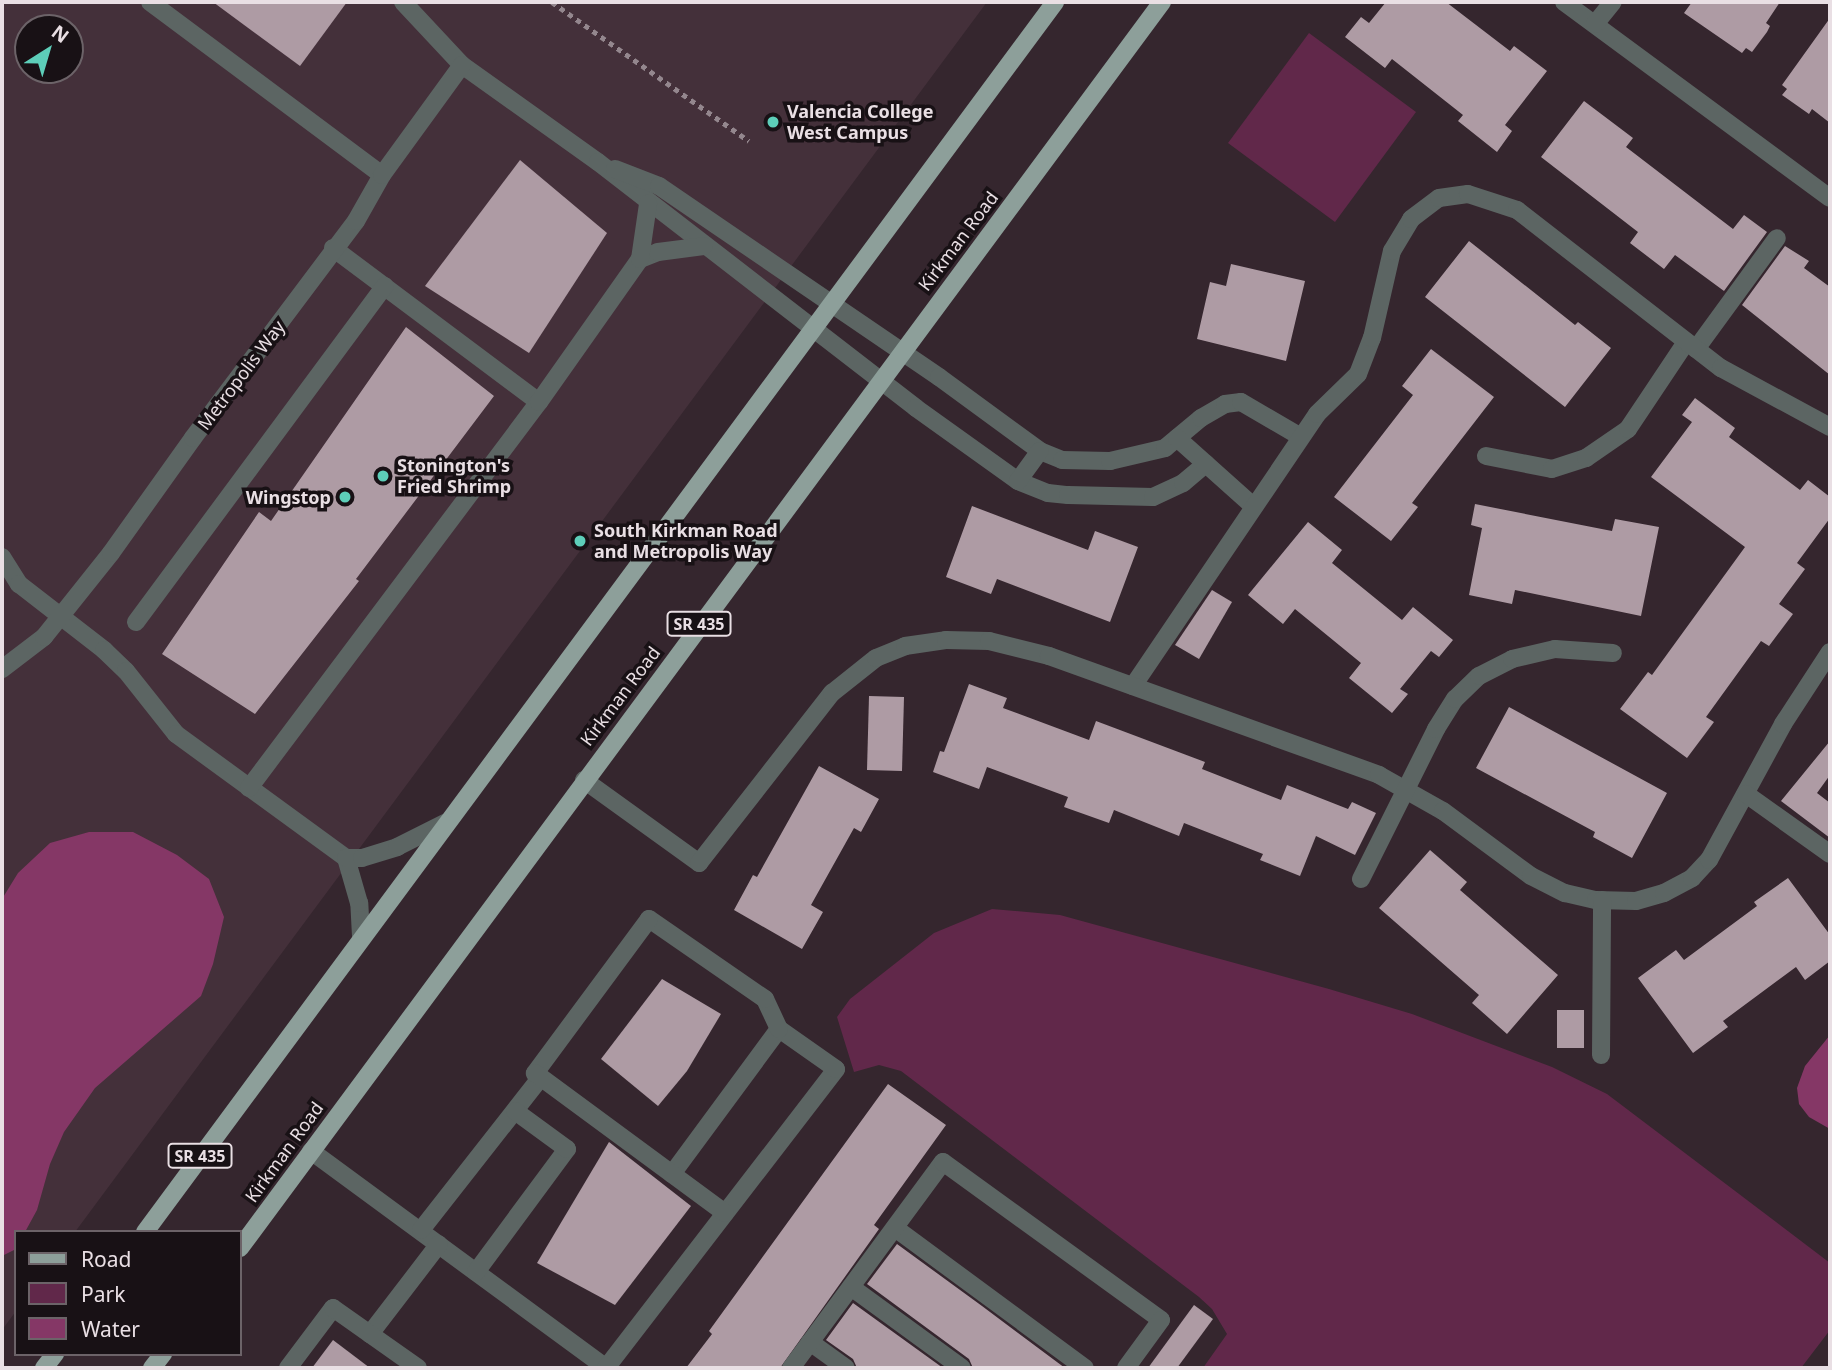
<!DOCTYPE html>
<style>
body{margin:0}
#map{position:relative;width:1832px;height:1370px;overflow:hidden;background:#35262e;font-family:"Noto Sans",sans-serif}
div>[style]{position:absolute}
[style*='--x']{left:calc(var(--x)*1px);top:calc(var(--y)*1px);width:calc(var(--w)*1px);rotate:calc(var(--a)*1deg)}
.built>*{inset:0;background:#44303a}
.green>*{inset:0;background:#61284a}
.water>*{inset:0;background:#853766}
.building>*{inset:0;background:#ae9ba4}
.path>*{height:4.5px;margin-top:-2.25px;transform-origin:0;background:repeating-linear-gradient(90deg,#94878e 0 5px,transparent 0 10px)}
.minor>*{height:18px;margin:-9px;padding:0 9px;transform-origin:9px;border-radius:9px;background:#5c6563}
.major>*{height:18px;margin:-9px;padding:0 9px;transform-origin:9px;border-radius:9px;background:#8d9f9a}
.dots>*{width:19px;height:19px;translate:-50% -50%;box-sizing:border-box;border:4px solid #181115;border-radius:50%}
span{translate:-50% -50%;white-space:nowrap;text-align:center;line-height:1.15;-webkit-text-stroke:7px #181115;paint-order:stroke}
.shield-label span{padding:2px 5px;background:#181115;border:2px solid;border-radius:5px;-webkit-text-stroke-width:0}
.shield-label{font-size:16px;color:#e9dfe4;font-weight:700}
.poi-label{font-size:18px;color:#e9dfe4;font-weight:700}
.left{translate:0 -50%;text-align:left}
.right{translate:-100% -50%;text-align:right}
.street-label{font-size:18px;color:#e9dfe4}
.frame{position:absolute;inset:0;border:4px solid #e9dfe4;pointer-events:none}
.legend{position:absolute;left:14px;top:1230px;width:228px;height:126px;box-sizing:border-box;background:#181115;border:2px solid #6c6368;margin:0;padding:9px 12px;list-style:none;font-size:21px;color:#e9dfe4}
.legend li{display:flex;align-items:center;gap:14px;height:35px}
.legend b{width:35px;border:2px solid #6c6368}
.north{position:absolute;left:14px;top:14px;width:70px;height:70px;box-sizing:border-box;background:#181115;border:2px solid #6c6368;border-radius:50%;rotate:37deg;font-size:19px;font-weight:700;line-height:28px;text-align:center;color:#e9dfe4}
.north::after{content:'';display:block;margin:auto;width:24px;height:32px;background:#5dceb9;clip-path:polygon(50% 0,100% 100%,50% 72%,0 100%)}
</style>
<div id="map">
<div class="built">
<i style="clip-path:polygon(evenodd,2px 2px,987px 2px,75px 1232px,16px 1232px,16px 1311px,2px 1330px,2px 2px,28px 28px,70px 28px,70px 70px,28px 70px,28px 28px)"></i>
</div>
<div class="green">
<i style="clip-path:polygon(1309px 33px,1416px 112px,1335px 222px,1228px 143px)"></i>
<i style="clip-path:polygon(992px 909px,1060px 915px,1329px 989px,1412px 1014px,1552px 1067px,1607px 1094px,1830px 1263px,1830px 1330px,1801px 1368px,1203px 1368px,1227px 1334px,1212px 1309px,1199px 1297px,901px 1071px,879px 1065px,854px 1072px,837px 1017px,850px 999px,934px 933px)"></i>
</div>
<div class="water">
<i style="clip-path:polygon(89px 832px,133px 832px,177px 855px,209px 879px,224px 917px,213px 964px,201px 996px,95px 1088px,64px 1132px,50px 1164px,37px 1210px,25px 1232px,16px 1232px,14px 1250px,2px 1256px,2px 899px,18px 873px,50px 843px)"></i>
<i style="clip-path:polygon(1830px 1035px,1830px 1129px,1809px 1117px,1799px 1104px,1797px 1088px,1805px 1066px)"></i>
</div>
<div class="building">
<i style="clip-path:polygon(213px 2px,347px 2px,300px 66px)"></i>
<i style="clip-path:polygon(1386px 2px,1446px 2px,1510px 51px,1514px 46px,1547px 71px,1505px 125px,1512px 131px,1497px 152px,1458px 121px,1463px 115px,1392px 59px,1385px 68px,1345px 37px,1361px 17px,1369px 23px)"></i>
<i style="clip-path:polygon(1692px 2px,1780px 2px,1766px 23px,1770px 26px,1767px 32px,1752px 52px,1746px 48px,1742px 53px,1684px 13px)"></i>
<i style="clip-path:polygon(1830px 18px,1830px 123px,1812px 109px,1809px 114px,1782px 95px,1787px 89px,1782px 85px)"></i>
<i style="clip-path:polygon(1584px 101px,1633px 138px,1626px 147px,1733px 229px,1744px 215px,1767px 232px,1724px 291px,1675px 255px,1664px 269px,1630px 243px,1638px 232px,1541px 157px)"></i>
<i style="clip-path:polygon(520px 160px,607px 233px,529px 353px,425px 286px)"></i>
<i style="clip-path:polygon(1469px 241px,1575px 325px,1578px 322px,1611px 348px,1565px 407px,1425px 297px)"></i>
<i style="clip-path:polygon(1785px 246px,1809px 261px,1804px 268px,1830px 287px,1830px 375px,1742px 305px)"></i>
<i style="clip-path:polygon(1231px 264px,1305px 281px,1286px 361px,1197px 339px,1210px 282px,1226px 286px)"></i>
<i style="clip-path:polygon(406px 327px,494px 396px,356px 579px,359px 581px,255px 714px,162px 654px,259px 512px,271px 521px)"></i>
<i style="clip-path:polygon(1431px 349px,1494px 397px,1412px 503px,1418px 507px,1391px 541px,1334px 497px,1413px 395px,1402px 386px)"></i>
<i style="clip-path:polygon(1695px 398px,1735px 428px,1729px 437px,1800px 490px,1808px 480px,1830px 497px,1830px 518px,1797px 563px,1805px 569px,1779px 604px,1793px 614px,1769px 646px,1761px 641px,1706px 717px,1714px 722px,1687px 758px,1620px 709px,1648px 672px,1652px 675px,1745px 547px,1651px 477px,1692px 422px,1682px 415px)"></i>
<i style="clip-path:polygon(1475px 504px,1612px 531px,1615px 519px,1659px 527px,1641px 616px,1515px 590px,1512px 604px,1469px 595px,1482px 528px,1471px 525px)"></i>
<i style="clip-path:polygon(972px 506px,1088px 550px,1095px 531px,1138px 547px,1110px 622px,997px 579px,991px 594px,946px 577px)"></i>
<i style="clip-path:polygon(1308px 522px,1342px 550px,1332px 563px,1402px 620px,1413px 607px,1453px 640px,1439px 657px,1431px 651px,1400px 689px,1408px 694px,1392px 713px,1349px 678px,1361px 663px,1295px 609px,1283px 624px,1248px 595px)"></i>
<i style="clip-path:polygon(1212px 590px,1232px 602px,1199px 659px,1175px 645px)"></i>
<i style="clip-path:polygon(969px 684px,1007px 698px,1003px 708px,1089px 740px,1096px 721px,1205px 762px,1202px 769px,1281px 800px,1287px 785px,1348px 809px,1352px 802px,1376px 813px,1355px 855px,1316px 836px,1300px 876px,1260px 860px,1263px 854px,1184px 823px,1179px 836px,1114px 810px,1109px 823px,1064px 807px,1068px 797px,987px 767px,979px 789px,933px 772px,940px 751px,944px 752px)"></i>
<i style="clip-path:polygon(869px 696px,904px 697px,902px 771px,867px 770px)"></i>
<i style="clip-path:polygon(1509px 707px,1667px 793px,1632px 858px,1593px 837px,1595px 832px,1476px 768px)"></i>
<i style="clip-path:polygon(1830px 741px,1830px 775px,1817px 793px,1830px 803px,1830px 838px,1781px 801px)"></i>
<i style="clip-path:polygon(819px 766px,879px 799px,861px 832px,854px 828px,811px 905px,823px 912px,802px 949px,734px 910px,753px 875px,757px 877px)"></i>
<i style="clip-path:polygon(1430px 850px,1467px 882px,1460px 890px,1558px 975px,1507px 1034px,1472px 1003px,1479px 995px,1379px 908px)"></i>
<i style="clip-path:polygon(1788px 878px,1830px 935px,1830px 961px,1805px 980px,1796px 967px,1723px 1021px,1728px 1027px,1693px 1053px,1638px 978px,1676px 950px,1684px 960px,1757px 906px,1754px 902px)"></i>
<i style="clip-path:polygon(662px 979px,721px 1014px,687px 1071px,658px 1106px,601px 1059px)"></i>
<i style="clip-path:polygon(1557px 1010px,1584px 1010px,1584px 1048px,1557px 1048px)"></i>
<i style="clip-path:polygon(888px 1084px,946px 1125px,874px 1225px,879px 1229px,780px 1368px,686px 1368px,712px 1334px,709px 1331px)"></i>
<i style="clip-path:polygon(609px 1142px,691px 1206px,615px 1305px,537px 1263px)"></i>
<i style="clip-path:polygon(897px 1244px,982px 1306px,1065px 1368px,973px 1368px,969px 1359px,867px 1284px)"></i>
<i style="clip-path:polygon(853px 1303px,943px 1368px,857px 1368px,853px 1359px,826px 1340px)"></i>
<i style="clip-path:polygon(1194px 1305px,1213px 1319px,1177px 1368px,1148px 1368px)"></i>
<i style="clip-path:polygon(333px 1340px,370px 1368px,312px 1368px)"></i>
</div>
<div class="path">
<i style="--x:552;--y:2;--w:241;--a:35.2"></i>
</div>
<div class="minor">
<i style="--x:150;--y:2;--w:289;--a:36.7"></i>
<i style="--x:403;--y:2;--w:86;--a:46.9"></i>
<i style="--x:462;--y:65;--w:167;--a:35.5"></i>
<i style="--x:598;--y:162;--w:402;--a:37.7"></i>
<i style="--x:916;--y:408;--w:125;--a:35.6"></i>
<i style="--x:1018;--y:481;--w:32;--a:22"></i>
<i style="--x:1048;--y:493;--w:20;--a:6"></i>
<i style="--x:1068;--y:495;--w:85;--a:1.3"></i>
<i style="--x:1153;--y:497;--w:33;--a:-25"></i>
<i style="--x:1183;--y:483;--w:30;--a:-40"></i>
<i style="--x:1564;--y:2;--w:330;--a:36.4"></i>
<i style="--x:1595;--y:24;--w:28;--a:-51"></i>
<i style="--x:615;--y:169;--w:47;--a:21.1"></i>
<i style="--x:659;--y:186;--w:339;--a:34.3"></i>
<i style="--x:939;--y:377;--w:125;--a:36.2"></i>
<i style="--x:1040;--y:451;--w:24;--a:22"></i>
<i style="--x:1062;--y:460;--w:48;--a:1.2"></i>
<i style="--x:1110;--y:461;--w:57;--a:-13.3"></i>
<i style="--x:1165;--y:448;--w:47;--a:-39.8"></i>
<i style="--x:1201;--y:418;--w:28;--a:-30"></i>
<i style="--x:1225;--y:404;--w:16;--a:-7"></i>
<i style="--x:1241;--y:402;--w:69;--a:30.3"></i>
<i style="--x:333;--y:248;--w:257;--a:36.8"></i>
<i style="--x:640;--y:259;--w:19;--a:-21"></i>
<i style="--x:658;--y:252;--w:46;--a:-7.4"></i>
<i style="--x:1696;--y:349;--w:137;--a:-53.9"></i>
<i style="--x:1177;--y:438;--w:102;--a:41.8"></i>
<i style="--x:1486;--y:456;--w:67;--a:11.1"></i>
<i style="--x:1552;--y:469;--w:36;--a:-18"></i>
<i style="--x:1586;--y:458;--w:51;--a:-34.6"></i>
<i style="--x:1628;--y:429;--w:105;--a:-56.3"></i>
<i style="--x:1018;--y:481;--w:37;--a:-54"></i>
<i style="--x:2;--y:557;--w:32;--a:58"></i>
<i style="--x:19;--y:584;--w:108;--a:37.8"></i>
<i style="--x:104;--y:650;--w:30;--a:44"></i>
<i style="--x:126;--y:671;--w:80;--a:51.6"></i>
<i style="--x:176;--y:734;--w:210;--a:36.1"></i>
<i style="--x:136;--y:622;--w:418;--a:-53.5"></i>
<i style="--x:2;--y:669;--w:53;--a:-37.3"></i>
<i style="--x:44;--y:637;--w:107;--a:-51.4"></i>
<i style="--x:111;--y:553;--w:141;--a:-54.5"></i>
<i style="--x:193;--y:438;--w:271;--a:-53.1"></i>
<i style="--x:356;--y:221;--w:53;--a:-60.5"></i>
<i style="--x:382;--y:175;--w:136;--a:-54"></i>
<i style="--x:1133;--y:686;--w:328;--a:-55.9"></i>
<i style="--x:1317;--y:414;--w:57;--a:-44.3"></i>
<i style="--x:1358;--y:374;--w:39;--a:-69"></i>
<i style="--x:1372;--y:338;--w:89;--a:-77.1"></i>
<i style="--x:1392;--y:251;--w:37;--a:-59"></i>
<i style="--x:1411;--y:219;--w:35;--a:-37"></i>
<i style="--x:1439;--y:198;--w:29;--a:-8"></i>
<i style="--x:1468;--y:194;--w:52;--a:18.1"></i>
<i style="--x:1517;--y:210;--w:258;--a:37.8"></i>
<i style="--x:1721;--y:368;--w:124;--a:28.4"></i>
<i style="--x:584;--y:780;--w:142;--a:35.8"></i>
<i style="--x:699;--y:863;--w:216;--a:-52"></i>
<i style="--x:832;--y:693;--w:56;--a:-38.5"></i>
<i style="--x:876;--y:658;--w:31;--a:-22"></i>
<i style="--x:905;--y:646;--w:41;--a:-8.3"></i>
<i style="--x:946;--y:640;--w:43;--a:1.3"></i>
<i style="--x:989;--y:641;--w:62;--a:14"></i>
<i style="--x:1049;--y:656;--w:351;--a:19.8"></i>
<i style="--x:1379;--y:775;--w:73;--a:29.4"></i>
<i style="--x:1443;--y:811;--w:109;--a:36.5"></i>
<i style="--x:1531;--y:876;--w:38;--a:27"></i>
<i style="--x:1565;--y:893;--w:32;--a:13"></i>
<i style="--x:1596;--y:900;--w:40;--a:1.4"></i>
<i style="--x:1636;--y:901;--w:29;--a:-16"></i>
<i style="--x:1664;--y:893;--w:32;--a:-28"></i>
<i style="--x:1692;--y:878;--w:25;--a:-47"></i>
<i style="--x:1709;--y:860;--w:155;--a:-61.4"></i>
<i style="--x:1783;--y:724;--w:86;--a:-56.9"></i>
<i style="--x:249;--y:788;--w:483;--a:-53.1"></i>
<i style="--x:539;--y:402;--w:175;--a:-54.8"></i>
<i style="--x:640;--y:259;--w:56;--a:-81.7"></i>
<i style="--x:1746;--y:794;--w:103;--a:35.5"></i>
<i style="--x:1361;--y:879;--w:168;--a:-63.4"></i>
<i style="--x:1436;--y:729;--w:36;--a:-58"></i>
<i style="--x:1455;--y:699;--w:33;--a:-44"></i>
<i style="--x:1479;--y:676;--w:37;--a:-27"></i>
<i style="--x:1512;--y:659;--w:44;--a:-13.1"></i>
<i style="--x:1555;--y:649;--w:58;--a:3.9"></i>
<i style="--x:361;--y:936;--w:33;--a:-93"></i>
<i style="--x:359;--y:903;--w:47;--a:-106.1"></i>
<i style="--x:346;--y:858;--w:16;--a:0"></i>
<i style="--x:362;--y:858;--w:37;--a:-17"></i>
<i style="--x:397;--y:847;--w:54;--a:-26.6"></i>
<i style="--x:1601;--y:1055;--w:155;--a:-89.6"></i>
<i style="--x:311;--y:1151;--w:366;--a:36.3"></i>
<i style="--x:672;--y:1174;--w:180;--a:-53.6"></i>
<i style="--x:895;--y:1228;--w:236;--a:36.4"></i>
<i style="--x:421;--y:1230;--w:194;--a:-51.9"></i>
<i style="--x:476;--y:1272;--w:153;--a:-53.5"></i>
<i style="--x:567;--y:1149;--w:64;--a:-143.8"></i>
<i style="--x:851;--y:1287;--w:137;--a:36.1"></i>
<i style="--x:370;--y:1334;--w:113;--a:-52.5"></i>
<i style="--x:810;--y:1342;--w:44;--a:35.8"></i>
<i style="--x:288;--y:1368;--w:75;--a:-53.1"></i>
<i style="--x:333;--y:1308;--w:104;--a:35.2"></i>
<i style="--x:606;--y:1368;--w:377;--a:-52.4"></i>
<i style="--x:836;--y:1069;--w:70;--a:-144.9"></i>
<i style="--x:779;--y:1029;--w:33;--a:-115"></i>
<i style="--x:765;--y:999;--w:141;--a:-145.4"></i>
<i style="--x:649;--y:919;--w:192;--a:126.5"></i>
<i style="--x:535;--y:1073;--w:236;--a:36.4"></i>
<i style="--x:791;--y:1368;--w:256;--a:-53.6"></i>
<i style="--x:943;--y:1162;--w:269;--a:35.9"></i>
<i style="--x:1161;--y:1320;--w:59;--a:126.1"></i>
</div>
<div class="major">
<i style="--x:145;--y:1232;--w:1530;--a:-53.5"></i>
<i style="--x:240;--y:1248;--w:1550;--a:-53.5"></i>
<i style="--x:44;--y:1368;--w:18;--a:-52"></i>
<i style="--x:152;--y:1368;--w:18;--a:-52"></i>
</div>
<div class="dots">
<i style="left:773px;top:122px;background:#5dceb9"></i>
<i style="left:383px;top:476px;background:#5dceb9"></i>
<i style="left:345px;top:497px;background:#5dceb9"></i>
<i style="left:580px;top:541px;background:#5dceb9"></i>
</div>
<div class="shield-label">
<span style="left:699px;top:624px">SR 435</span>
<span style="left:200px;top:1156px">SR 435</span>
</div>
<div class="poi-label">
<span class="left" style="left:787px;top:122px">Valencia College<br>West Campus</span>
<span class="left" style="left:397px;top:476px">Stonington's<br>Fried Shrimp</span>
<span class="right" style="left:331px;top:497px">Wingstop</span>
<span class="left" style="left:594px;top:541px">South Kirkman Road<br>and Metropolis Way</span>
</div>
<div class="street-label">
<span style="left:958px;top:241px;rotate:-53deg">Kirkman Road</span>
<span style="left:241px;top:375px;rotate:-53deg">Metropolis Way</span>
<span style="left:620px;top:696px;rotate:-53deg">Kirkman Road</span>
<span style="left:284px;top:1152px;rotate:-54deg">Kirkman Road</span>
</div>
<div class="frame"></div>
<ul class="legend">
<li><b style="height:9px;background:#8d9f9a"></b>Road</li>
<li><b style="height:19px;background:#61284a"></b>Park</li>
<li><b style="height:19px;background:#853766"></b>Water</li>
</ul>
<div class="north">N</div>
</div>
